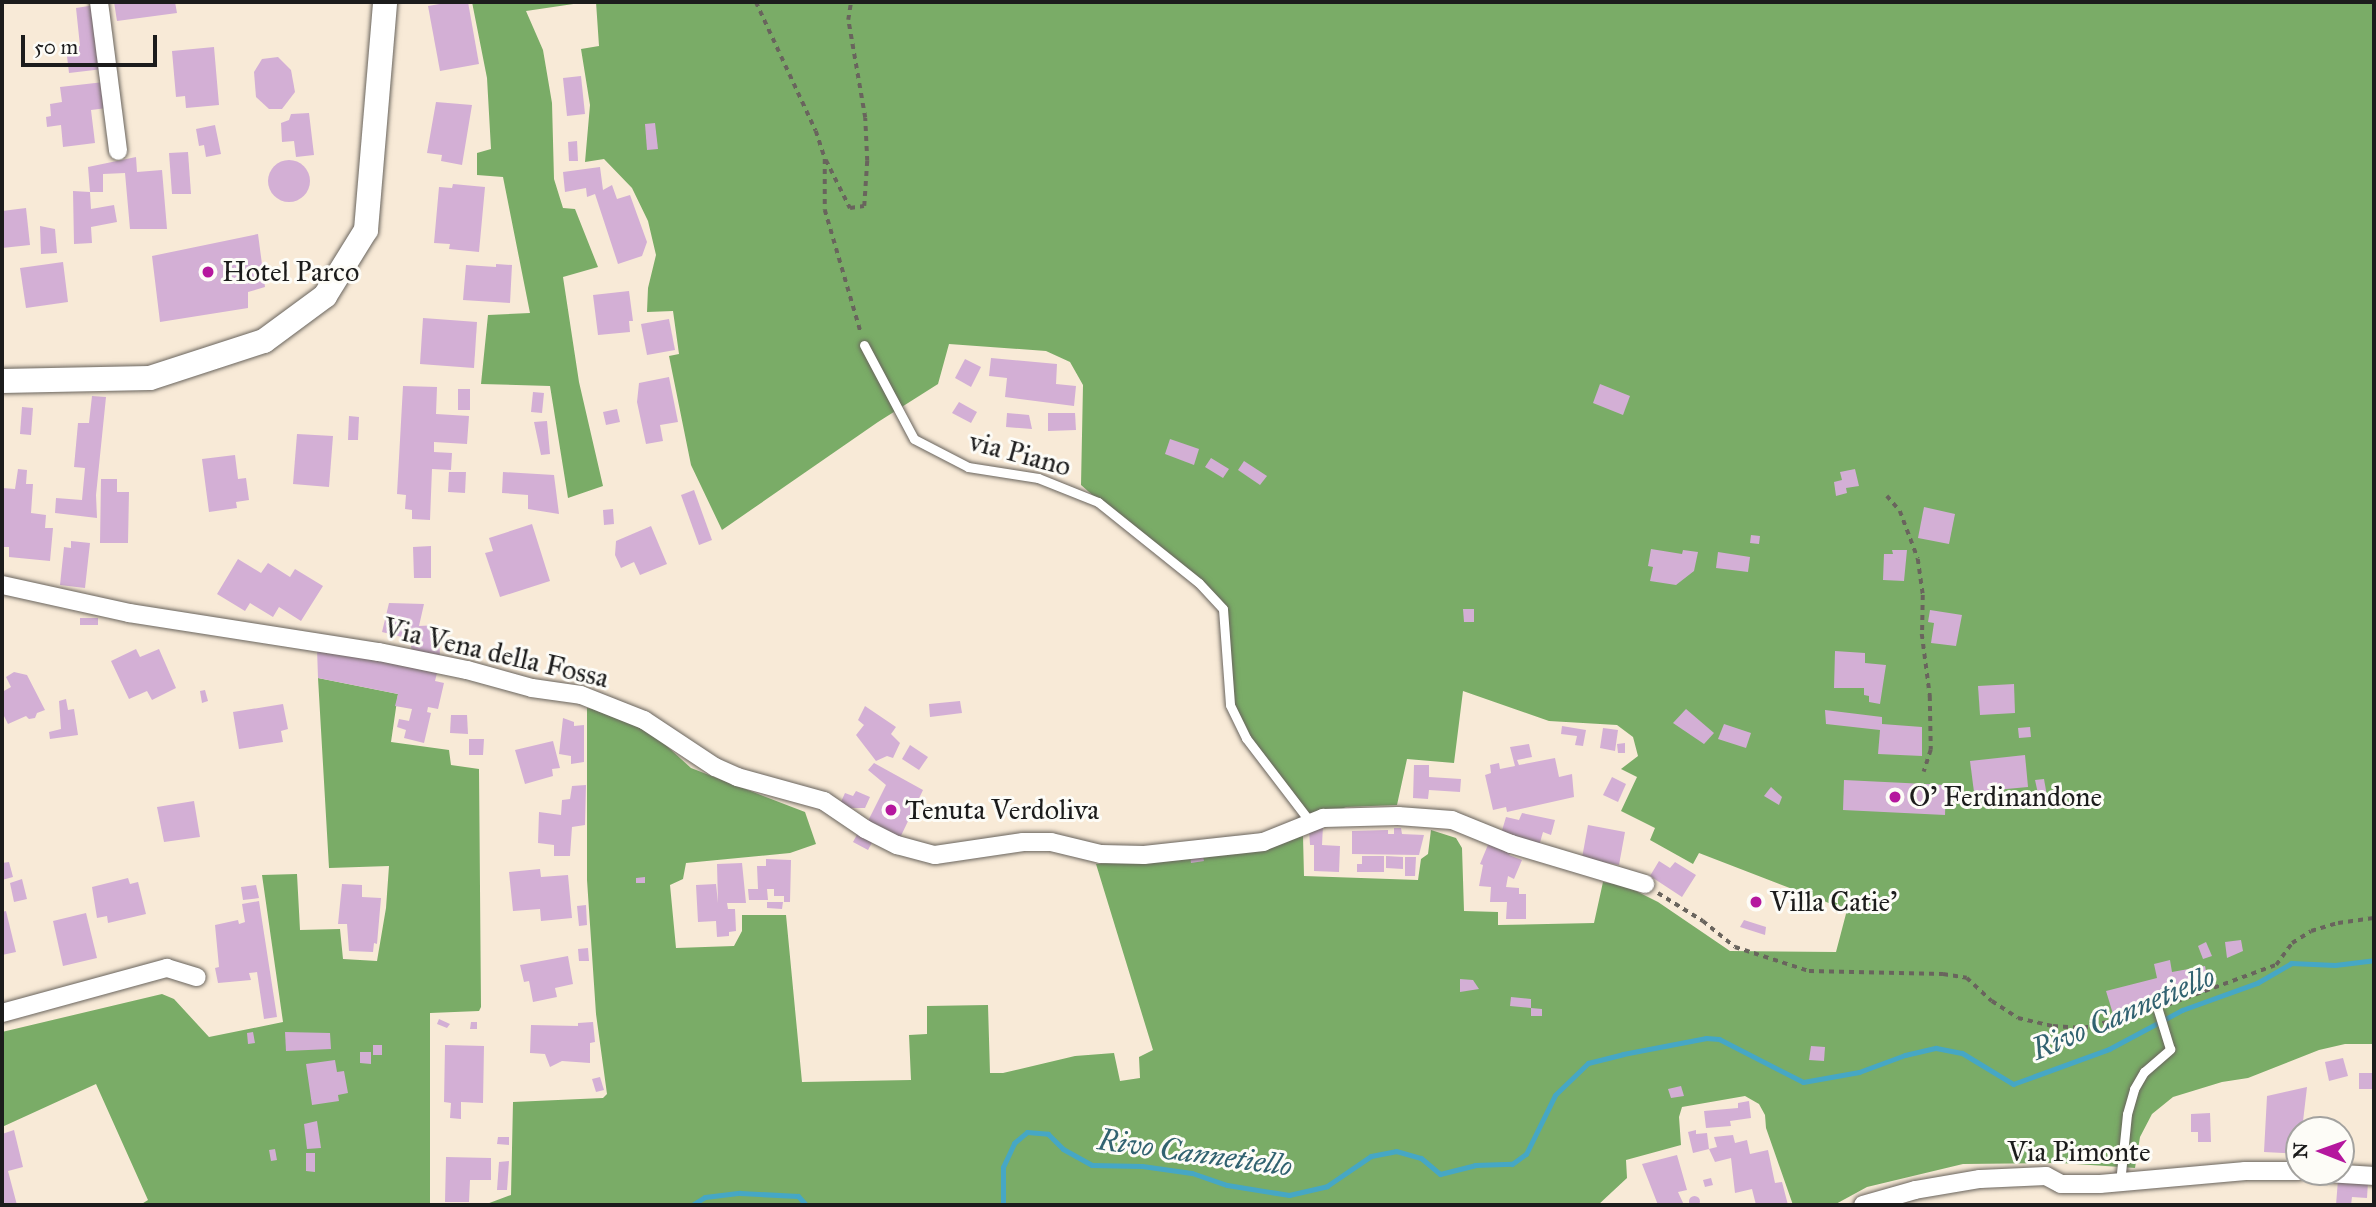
<!DOCTYPE html>
<style>
body{margin:0}
#map{position:relative;width:2376px;height:1207px;overflow:hidden;background:#f8ead7;font-family:"IM FELL Great Primer",serif}
div>[style]{position:absolute}
[style*='--x']{left:calc(var(--x)*1px);top:calc(var(--y)*1px);width:calc(var(--w)*1px);rotate:calc(var(--a)*1deg)}
.forest>*{inset:0;background:#7aac67}
.stream>*{height:5px;margin:-2.5px;padding:0 2.5px;transform-origin:2.5px;border-radius:2.5px;background:#46a7c5}
.building>*{inset:0;background:#d3afd5}
.round{border-radius:50%}
.path>*{height:3.5px;margin-top:-1.75px;transform-origin:0;background:repeating-linear-gradient(90deg,#69645d 0 5px,transparent 0 10px)}
.roads{filter:drop-shadow(0 0 2px #69645d) drop-shadow(0 0 2px #69645d)}
.lane>*{height:9px;margin:-4.5px;padding:0 4.5px;transform-origin:4.5px;border-radius:4.5px;background:#fff}
.street>*{height:18px;margin:-9px;padding:0 9px;transform-origin:9px;border-radius:9px;background:#fff}
.secondary>*{height:24px;margin:-12px;padding:0 12px;transform-origin:12px;border-radius:12px;background:#fff}
.dots>*{width:19px;height:19px;translate:-50% -50%;box-sizing:border-box;border:4px solid #fdfcf7;border-radius:50%}
span{translate:-50% -50%;white-space:nowrap;text-align:center;line-height:1.15;-webkit-text-stroke:6px #fdfcf7;paint-order:stroke}
.poi-label{font-size:28px;color:#1c1c1c}
.left{translate:0 -50%;text-align:left}
.street-label{font-size:28px;color:#1c1c1c}
.water-label{font-size:30px;color:#316270;font-style:italic}
.frame{position:absolute;inset:0;border:4px solid #1c1c1c;pointer-events:none}
.north{position:absolute;left:2285px;top:1116px;width:70px;height:70px;box-sizing:border-box;background:#fdfcf7;border:2px solid #a3a29f;border-radius:50%;rotate:271deg;font-size:19px;font-weight:700;line-height:28px;text-align:center;color:#1c1c1c}
.north::after{content:'';display:block;margin:auto;width:24px;height:32px;background:#b5179e;clip-path:polygon(50% 0,100% 100%,50% 72%,0 100%)}
.scale{position:absolute;left:21px;top:35px;width:136px;height:32px;box-sizing:border-box;border:4px solid #1c1c1c;border-top:0;padding-left:9px;font-size:21px;line-height:24px;white-space:nowrap;color:#1c1c1c;-webkit-text-stroke:5px #fdfcf7;paint-order:stroke}
</style>
<div id="map">
<div class="forest">
<i style="clip-path:polygon(472px 2px,587px 2px,526px 11px,543px 50px,552px 103px,554px 179px,563px 208px,575px 209px,598px 267px,563px 277px,579px 382px,603px 486px,568px 498px,550px 386px,481px 384px,488px 315px,530px 313px,503px 177px,477px 175px,477px 153px,491px 149px,487px 78px)"></i>
<i style="clip-path:polygon(596px 2px,2374px 2px,2374px 1044px,2345px 1044px,2319px 1050px,2248px 1078px,2222px 1082px,2173px 1097px,2152px 1114px,2140px 1137px,2135px 1168px,2061px 1163px,1963px 1164px,1867px 1187px,1834px 1205px,1793px 1205px,1766px 1128px,1765px 1115px,1759px 1104px,1745px 1096px,1682px 1107px,1679px 1117px,1681px 1145px,1626px 1160px,1627px 1178px,1598px 1205px,484px 1205px,511px 1195px,513px 1102px,603px 1098px,607px 1094px,596px 1014px,587px 880px,587px 708px,608px 711px,630px 719px,659px 739px,691px 768px,805px 812px,816px 844px,790px 853px,686px 863px,683px 879px,670px 885px,676px 948px,734px 946px,742px 931px,742px 915px,786px 915px,802px 1082px,911px 1080px,909px 1035px,927px 1034px,927px 1006px,988px 1005px,990px 1073px,1003px 1073px,1075px 1056px,1114px 1053px,1120px 1081px,1140px 1078px,1139px 1057px,1153px 1050px,1096px 864px,1238px 850px,1303px 836px,1304px 876px,1418px 880px,1421px 859px,1428px 854px,1431px 830px,1456px 838px,1462px 848px,1464px 911px,1498px 912px,1498px 925px,1594px 923px,1603px 882px,1626px 886px,1658px 902px,1730px 951px,1836px 952px,1847px 910px,1699px 853px,1693px 864px,1650px 840px,1655px 828px,1621px 811px,1637px 777px,1621px 769px,1638px 756px,1633px 737px,1617px 725px,1549px 721px,1463px 691px,1454px 763px,1407px 759px,1397px 805px,1346px 807px,1311px 823px,1284px 780px,1268px 769px,1241px 732px,1227px 676px,1230px 635px,1223px 609px,1081px 485px,1083px 385px,1070px 362px,1046px 351px,949px 344px,938px 384px,878px 422px,722px 530px,691px 465px,669px 356px,679px 354px,673px 311px,647px 312px,648px 288px,656px 255px,648px 221px,632px 188px,604px 159px,585px 162px,590px 105px,581px 49px,599px 46px)"></i>
<i style="clip-path:polygon(318px 678px,398px 694px,391px 742px,449px 750px,451px 765px,479px 769px,481px 1007px,479px 1011px,430px 1013px,430px 1205px,140px 1205px,148px 1200px,96px 1084px,2px 1127px,2px 1032px,162px 994px,174px 999px,209px 1037px,283px 1022px,262px 875px,297px 874px,300px 930px,340px 929px,343px 959px,377px 961px,386px 908px,389px 866px,329px 868px)"></i>
</div>
<div class="stream">
<i style="--x:692;--y:1205;--w:15;--a:-32"></i>
<i style="--x:705;--y:1197;--w:35;--a:-7"></i>
<i style="--x:740;--y:1193;--w:58;--a:3"></i>
<i style="--x:798;--y:1196;--w:12;--a:48"></i>
<i style="--x:1003;--y:1205;--w:38;--a:-90"></i>
<i style="--x:1003;--y:1167;--w:26;--a:-65"></i>
<i style="--x:1014;--y:1143;--w:17;--a:-40"></i>
<i style="--x:1027;--y:1132;--w:21;--a:5"></i>
<i style="--x:1048;--y:1134;--w:21;--a:45"></i>
<i style="--x:1063;--y:1149;--w:33;--a:29"></i>
<i style="--x:1092;--y:1165;--w:50;--a:1.1"></i>
<i style="--x:1142;--y:1166;--w:50;--a:8"></i>
<i style="--x:1192;--y:1173;--w:37;--a:19"></i>
<i style="--x:1227;--y:1185;--w:63;--a:9.2"></i>
<i style="--x:1289;--y:1195;--w:39;--a:-13"></i>
<i style="--x:1327;--y:1186;--w:53;--a:-34.3"></i>
<i style="--x:1371;--y:1156;--w:25;--a:-11"></i>
<i style="--x:1396;--y:1151;--w:26;--a:16"></i>
<i style="--x:1421;--y:1158;--w:25;--a:40"></i>
<i style="--x:1440;--y:1174;--w:36;--a:-14"></i>
<i style="--x:1475;--y:1165;--w:37;--a:-2"></i>
<i style="--x:1512;--y:1164;--w:17;--a:-36"></i>
<i style="--x:1526;--y:1154;--w:66;--a:-63.8"></i>
<i style="--x:1555;--y:1095;--w:46;--a:-44.1"></i>
<i style="--x:1588;--y:1063;--w:36;--a:-14"></i>
<i style="--x:1623;--y:1054;--w:85;--a:-10.9"></i>
<i style="--x:1706;--y:1038;--w:13;--a:4"></i>
<i style="--x:1719;--y:1039;--w:94;--a:27.1"></i>
<i style="--x:1803;--y:1082;--w:57;--a:-10.1"></i>
<i style="--x:1859;--y:1072;--w:49;--a:-20.3"></i>
<i style="--x:1905;--y:1055;--w:32;--a:-13"></i>
<i style="--x:1936;--y:1048;--w:26;--a:11"></i>
<i style="--x:1962;--y:1053;--w:60;--a:31.3"></i>
<i style="--x:2013;--y:1084;--w:102;--a:-20"></i>
<i style="--x:2109;--y:1049;--w:83;--a:-28.1"></i>
<i style="--x:2182;--y:1010;--w:80;--a:-19.8"></i>
<i style="--x:2257;--y:983;--w:39;--a:-30"></i>
<i style="--x:2291;--y:963;--w:44;--a:2.6"></i>
<i style="--x:2335;--y:965;--w:39;--a:-7"></i>
</div>
<div class="building">
<i style="clip-path:polygon(114px 2px,175px 2px,177px 13px,117px 21px)"></i>
<i style="clip-path:polygon(451px 2px,468px 2px,479px 64px,440px 71px,428px 6px)"></i>
<i style="clip-path:polygon(95px 5px,103px 69px,69px 73px,66px 48px,80px 46px,76px 8px)"></i>
<i style="clip-path:polygon(214px 47px,219px 105px,186px 108px,185px 96px,176px 97px,172px 51px)"></i>
<i style="clip-path:polygon(278px 57px,291px 70px,295px 92px,282px 109px,269px 109px,256px 97px,254px 72px,262px 59px)"></i>
<i style="clip-path:polygon(581px 76px,585px 114px,567px 116px,563px 78px)"></i>
<i style="clip-path:polygon(104px 82px,107px 108px,91px 110px,95px 143px,63px 147px,61px 125px,47px 127px,46px 117px,51px 116px,50px 104px,62px 102px,60px 87px)"></i>
<i style="clip-path:polygon(436px 102px,472px 105px,462px 165px,441px 161px,442px 155px,427px 153px)"></i>
<i style="clip-path:polygon(309px 113px,314px 155px,296px 157px,294px 141px,282px 142px,281px 123px,289px 120px,291px 114px)"></i>
<i style="clip-path:polygon(655px 123px,658px 149px,647px 150px,645px 124px)"></i>
<i style="clip-path:polygon(215px 125px,221px 154px,206px 157px,204px 145px,199px 146px,196px 129px)"></i>
<i style="clip-path:polygon(577px 141px,578px 161px,569px 161px,568px 142px)"></i>
<i style="clip-path:polygon(188px 152px,191px 194px,172px 194px,169px 153px)"></i>
<i style="clip-path:polygon(136px 157px,137px 172px,162px 170px,167px 229px,130px 229px,125px 173px,103px 174px,103px 192px,90px 192px,88px 167px)"></i>
<i class="round" style="left:268px;top:160px;width:42px;height:42px"></i>
<i style="clip-path:polygon(600px 167px,603px 190px,612px 185px,617px 199px,630px 195px,647px 242px,642px 256px,618px 264px,595px 194px,587px 197px,586px 188px,565px 192px,563px 172px)"></i>
<i style="clip-path:polygon(453px 184px,485px 187px,479px 252px,449px 249px,450px 244px,434px 243px,439px 187px,452px 188px)"></i>
<i style="clip-path:polygon(73px 191px,90px 192px,91px 209px,114px 205px,117px 222px,91px 227px,92px 243px,74px 244px)"></i>
<i style="clip-path:polygon(26px 208px,30px 245px,2px 248px,2px 211px)"></i>
<i style="clip-path:polygon(40px 226px,55px 229px,57px 253px,41px 254px)"></i>
<i style="clip-path:polygon(258px 234px,265px 287px,248px 292px,248px 308px,160px 322px,152px 256px)"></i>
<i style="clip-path:polygon(63px 262px,68px 302px,26px 308px,20px 268px)"></i>
<i style="clip-path:polygon(496px 264px,512px 265px,510px 303px,463px 300px,466px 265px,496px 267px)"></i>
<i style="clip-path:polygon(629px 291px,633px 321px,629px 321px,630px 332px,598px 335px,593px 295px)"></i>
<i style="clip-path:polygon(423px 318px,477px 322px,474px 368px,420px 364px)"></i>
<i style="clip-path:polygon(669px 319px,675px 350px,647px 355px,641px 324px)"></i>
<i style="clip-path:polygon(991px 358px,1057px 364px,1056px 384px,1076px 386px,1074px 406px,1005px 397px,1007px 378px,989px 376px)"></i>
<i style="clip-path:polygon(965px 359px,981px 367px,971px 387px,955px 378px)"></i>
<i style="clip-path:polygon(669px 377px,678px 422px,660px 425px,663px 441px,646px 444px,637px 402px,639px 383px)"></i>
<i style="clip-path:polygon(1600px 384px,1630px 396px,1623px 415px,1593px 403px)"></i>
<i style="clip-path:polygon(403px 386px,437px 387px,436px 414px,469px 416px,467px 444px,434px 442px,434px 452px,452px 453px,451px 470px,432px 469px,430px 520px,412px 519px,412px 510px,405px 509px,406px 495px,397px 494px)"></i>
<i style="clip-path:polygon(458px 389px,470px 389px,470px 410px,458px 410px)"></i>
<i style="clip-path:polygon(533px 392px,544px 393px,542px 413px,531px 412px)"></i>
<i style="clip-path:polygon(92px 396px,106px 397px,96px 495px,97px 518px,55px 513px,56px 498px,82px 500px,85px 468px,74px 467px,78px 423px,89px 423px)"></i>
<i style="clip-path:polygon(959px 402px,977px 412px,971px 423px,952px 413px)"></i>
<i style="clip-path:polygon(22px 407px,33px 408px,31px 435px,20px 434px)"></i>
<i style="clip-path:polygon(617px 409px,620px 422px,606px 425px,603px 412px)"></i>
<i style="clip-path:polygon(1007px 413px,1029px 415px,1032px 429px,1006px 427px)"></i>
<i style="clip-path:polygon(1048px 413px,1075px 413px,1076px 430px,1048px 431px)"></i>
<i style="clip-path:polygon(349px 416px,359px 417px,358px 440px,348px 440px)"></i>
<i style="clip-path:polygon(547px 421px,550px 454px,541px 455px,534px 422px)"></i>
<i style="clip-path:polygon(297px 434px,333px 436px,329px 487px,293px 484px)"></i>
<i style="clip-path:polygon(1170px 439px,1199px 449px,1194px 465px,1165px 454px)"></i>
<i style="clip-path:polygon(235px 455px,238px 479px,246px 478px,249px 500px,236px 502px,237px 508px,209px 512px,202px 459px)"></i>
<i style="clip-path:polygon(1211px 458px,1229px 469px,1223px 478px,1205px 467px)"></i>
<i style="clip-path:polygon(1244px 461px,1267px 476px,1260px 485px,1238px 470px)"></i>
<i style="clip-path:polygon(18px 469px,27px 470px,26px 484px,33px 484px,31px 513px,46px 515px,45px 528px,53px 528px,50px 561px,9px 557px,9px 547px,2px 547px,2px 488px,15px 489px)"></i>
<i style="clip-path:polygon(1855px 469px,1859px 486px,1846px 488px,1847px 493px,1836px 496px,1834px 482px,1842px 480px,1840px 472px)"></i>
<i style="clip-path:polygon(449px 472px,466px 472px,465px 493px,448px 492px)"></i>
<i style="clip-path:polygon(503px 472px,554px 475px,559px 514px,528px 509px,528px 495px,502px 493px)"></i>
<i style="clip-path:polygon(101px 479px,117px 479px,117px 492px,129px 492px,128px 543px,100px 543px)"></i>
<i style="clip-path:polygon(694px 490px,712px 540px,699px 545px,681px 495px)"></i>
<i style="clip-path:polygon(1924px 507px,1955px 514px,1949px 544px,1918px 538px)"></i>
<i style="clip-path:polygon(613px 509px,614px 524px,604px 525px,603px 510px)"></i>
<i style="clip-path:polygon(532px 524px,550px 581px,500px 597px,485px 553px,493px 551px,489px 538px)"></i>
<i style="clip-path:polygon(651px 526px,667px 564px,640px 575px,634px 562px,621px 568px,615px 555px,616px 541px)"></i>
<i style="clip-path:polygon(1751px 535px,1760px 536px,1759px 544px,1750px 543px)"></i>
<i style="clip-path:polygon(71px 541px,90px 543px,85px 588px,60px 585px,64px 547px,71px 548px)"></i>
<i style="clip-path:polygon(431px 546px,431px 578px,414px 578px,413px 547px)"></i>
<i style="clip-path:polygon(1651px 549px,1682px 554px,1683px 550px,1698px 552px,1694px 571px,1676px 585px,1650px 581px,1653px 567px,1648px 566px)"></i>
<i style="clip-path:polygon(1892px 550px,1907px 550px,1904px 581px,1883px 580px,1884px 554px,1893px 554px)"></i>
<i style="clip-path:polygon(1718px 552px,1750px 557px,1748px 572px,1716px 568px)"></i>
<i style="clip-path:polygon(238px 559px,261px 573px,268px 563px,290px 577px,295px 569px,323px 586px,301px 621px,279px 607px,273px 617px,250px 603px,245px 611px,217px 594px)"></i>
<i style="clip-path:polygon(389px 603px,424px 604px,419px 626px,439px 625px,440px 659px,412px 653px,410px 639px,382px 632px)"></i>
<i style="clip-path:polygon(1463px 609px,1474px 609px,1474px 622px,1464px 622px)"></i>
<i style="clip-path:polygon(1930px 610px,1962px 615px,1956px 646px,1931px 643px,1934px 623px,1928px 622px)"></i>
<i style="clip-path:polygon(80px 618px,98px 618px,98px 625px,80px 625px)"></i>
<i style="clip-path:polygon(317px 648px,437px 673px,435px 681px,444px 683px,438px 709px,428px 707px,427px 712px,431px 713px,424px 743px,404px 738px,406px 730px,397px 727px,399px 719px,409px 721px,412px 709px,395px 706px,398px 694px,318px 678px)"></i>
<i style="clip-path:polygon(136px 649px,140px 657px,159px 649px,176px 688px,152px 700px,147px 691px,129px 699px,111px 661px)"></i>
<i style="clip-path:polygon(1835px 651px,1865px 653px,1865px 663px,1886px 665px,1880px 704px,1869px 702px,1869px 696px,1864px 695px,1864px 688px,1834px 688px)"></i>
<i style="clip-path:polygon(14px 672px,27px 675px,45px 710px,37px 713px,35px 718px,29px 719px,26px 716px,8px 724px,2px 712px,2px 692px,11px 687px,6px 677px)"></i>
<i style="clip-path:polygon(2014px 684px,2015px 713px,1980px 715px,1978px 686px)"></i>
<i style="clip-path:polygon(205px 690px,208px 701px,202px 703px,200px 691px)"></i>
<i style="clip-path:polygon(66px 699px,68px 710px,74px 709px,78px 735px,50px 739px,49px 732px,61px 729px,59px 701px)"></i>
<i style="clip-path:polygon(960px 701px,962px 713px,930px 717px,929px 704px)"></i>
<i style="clip-path:polygon(283px 704px,288px 729px,281px 731px,283px 742px,239px 749px,233px 712px)"></i>
<i style="clip-path:polygon(865px 706px,896px 727px,891px 734px,900px 743px,893px 758px,887px 756px,876px 761px,856px 735px,864px 725px,858px 720px)"></i>
<i style="clip-path:polygon(1686px 709px,1714px 733px,1704px 744px,1673px 723px)"></i>
<i style="clip-path:polygon(1825px 710px,1882px 717px,1882px 724px,1922px 727px,1922px 756px,1878px 754px,1880px 730px,1826px 724px)"></i>
<i style="clip-path:polygon(451px 715px,467px 715px,468px 734px,450px 733px)"></i>
<i style="clip-path:polygon(563px 718px,574px 722px,574px 726px,584px 725px,584px 762px,571px 764px,571px 756px,559px 754px)"></i>
<i style="clip-path:polygon(1724px 724px,1751px 733px,1746px 748px,1718px 739px)"></i>
<i style="clip-path:polygon(1562px 726px,1586px 730px,1583px 746px,1575px 745px,1577px 736px,1561px 734px)"></i>
<i style="clip-path:polygon(2030px 727px,2031px 737px,2019px 738px,2018px 728px)"></i>
<i style="clip-path:polygon(1603px 728px,1618px 730px,1615px 751px,1600px 748px)"></i>
<i style="clip-path:polygon(469px 739px,484px 739px,483px 755px,469px 755px)"></i>
<i style="clip-path:polygon(553px 741px,560px 768px,552px 769px,553px 776px,525px 784px,515px 750px)"></i>
<i style="clip-path:polygon(1625px 743px,1625px 753px,1618px 753px,1617px 744px)"></i>
<i style="clip-path:polygon(1529px 744px,1532px 757px,1517px 760px,1519px 765px,1555px 758px,1559px 777px,1572px 774px,1574px 797px,1507px 812px,1506px 807px,1493px 810px,1485px 775px,1491px 773px,1490px 765px,1499px 763px,1500px 769px,1515px 766px,1510px 747px)"></i>
<i style="clip-path:polygon(910px 745px,928px 757px,919px 770px,902px 759px)"></i>
<i style="clip-path:polygon(2025px 755px,2028px 787px,1974px 792px,1970px 761px)"></i>
<i style="clip-path:polygon(874px 763px,923px 790px,898px 842px,866px 825px,886px 785px,868px 770px)"></i>
<i style="clip-path:polygon(1414px 765px,1429px 765px,1429px 777px,1461px 779px,1460px 792px,1429px 790px,1428px 799px,1413px 798px)"></i>
<i style="clip-path:polygon(1612px 777px,1626px 784px,1618px 802px,1603px 795px)"></i>
<i style="clip-path:polygon(2044px 779px,2047px 796px,2039px 798px,2035px 780px)"></i>
<i style="clip-path:polygon(1844px 780px,1946px 785px,1945px 815px,1843px 810px)"></i>
<i style="clip-path:polygon(586px 785px,585px 825px,572px 827px,570px 856px,554px 856px,554px 845px,538px 843px,539px 812px,561px 815px,562px 800px,570px 799px,572px 786px)"></i>
<i style="clip-path:polygon(1771px 787px,1782px 797px,1779px 805px,1764px 796px)"></i>
<i style="clip-path:polygon(856px 791px,870px 797px,865px 808px,850px 808px,840px 804px,845px 793px,853px 796px)"></i>
<i style="clip-path:polygon(194px 801px,200px 837px,164px 842px,157px 807px)"></i>
<i style="clip-path:polygon(1522px 813px,1555px 820px,1551px 835px,1543px 832px,1539px 846px,1501px 834px,1506px 817px,1519px 820px)"></i>
<i style="clip-path:polygon(1323px 825px,1322px 845px,1340px 846px,1339px 872px,1314px 871px,1314px 845px,1310px 845px,1309px 830px)"></i>
<i style="clip-path:polygon(1588px 825px,1625px 832px,1619px 865px,1582px 858px)"></i>
<i style="clip-path:polygon(1394px 828px,1401px 828px,1402px 834px,1424px 835px,1419px 855px,1352px 854px,1352px 831px,1388px 830px,1388px 834px,1394px 834px)"></i>
<i style="clip-path:polygon(859px 831px,874px 839px,868px 850px,853px 842px)"></i>
<i style="clip-path:polygon(1490px 840px,1512px 850px,1509px 855px,1522px 860px,1514px 879px,1508px 876px,1506px 887px,1519px 888px,1519px 894px,1526px 894px,1526px 919px,1506px 919px,1507px 902px,1490px 902px,1491px 887px,1479px 886px,1483px 865px,1480px 864px)"></i>
<i style="clip-path:polygon(1202px 852px,1204px 861px,1191px 863px,1190px 854px)"></i>
<i style="clip-path:polygon(1362px 856px,1384px 856px,1384px 872px,1357px 872px,1357px 864px,1362px 864px)"></i>
<i style="clip-path:polygon(1386px 856px,1403px 857px,1403px 869px,1386px 868px)"></i>
<i style="clip-path:polygon(1405px 857px,1416px 857px,1415px 876px,1405px 876px)"></i>
<i style="clip-path:polygon(766px 859px,791px 860px,790px 902px,784px 902px,784px 896px,774px 896px,774px 889px,767px 889px,768px 900px,749px 900px,748px 889px,758px 889px,757px 866px,766px 866px)"></i>
<i style="clip-path:polygon(1659px 861px,1670px 868px,1675px 862px,1696px 875px,1682px 897px,1650px 876px)"></i>
<i style="clip-path:polygon(9px 862px,13px 877px,2px 880px,2px 863px)"></i>
<i style="clip-path:polygon(742px 863px,746px 903px,727px 903px,728px 909px,735px 909px,736px 931px,729px 932px,729px 936px,717px 937px,716px 921px,698px 922px,696px 885px,716px 884px,718px 903px,717px 864px)"></i>
<i style="clip-path:polygon(540px 869px,541px 877px,568px 875px,572px 918px,541px 921px,540px 909px,513px 911px,509px 872px)"></i>
<i style="clip-path:polygon(645px 877px,645px 883px,636px 883px,636px 878px)"></i>
<i style="clip-path:polygon(128px 878px,130px 884px,138px 882px,146px 914px,108px 923px,107px 916px,97px 918px,92px 887px)"></i>
<i style="clip-path:polygon(22px 879px,27px 899px,14px 902px,10px 883px)"></i>
<i style="clip-path:polygon(342px 884px,362px 885px,362px 897px,381px 898px,377px 944px,374px 943px,373px 952px,349px 951px,347px 924px,338px 924px)"></i>
<i style="clip-path:polygon(256px 885px,259px 898px,243px 900px,241px 887px)"></i>
<i style="clip-path:polygon(259px 901px,277px 1017px,264px 1019px,257px 972px,249px 973px,251px 980px,218px 983px,215px 968px,219px 967px,215px 925px,238px 920px,239px 924px,245px 922px,242px 904px)"></i>
<i style="clip-path:polygon(767px 902px,783px 902px,782px 909px,767px 908px)"></i>
<i style="clip-path:polygon(586px 905px,587px 925px,579px 926px,577px 906px)"></i>
<i style="clip-path:polygon(6px 911px,16px 952px,2px 955px,2px 912px)"></i>
<i style="clip-path:polygon(86px 913px,97px 958px,63px 966px,53px 921px)"></i>
<i style="clip-path:polygon(1744px 920px,1766px 927px,1765px 935px,1740px 927px)"></i>
<i style="clip-path:polygon(2241px 940px,2243px 951px,2227px 958px,2225px 942px)"></i>
<i style="clip-path:polygon(2206px 942px,2212px 956px,2203px 959px,2198px 946px)"></i>
<i style="clip-path:polygon(588px 948px,589px 961px,579px 961px,578px 949px)"></i>
<i style="clip-path:polygon(568px 956px,573px 984px,555px 988px,557px 997px,533px 1002px,529px 981px,524px 982px,520px 965px)"></i>
<i style="clip-path:polygon(2170px 960px,2172px 972px,2205px 966px,2210px 991px,2162px 1000px,2113px 1014px,2106px 991px,2157px 978px,2154px 964px)"></i>
<i style="clip-path:polygon(1460px 979px,1473px 980px,1479px 989px,1460px 992px)"></i>
<i style="clip-path:polygon(1511px 997px,1531px 999px,1531px 1008px,1510px 1006px)"></i>
<i style="clip-path:polygon(1531px 1008px,1542px 1009px,1542px 1016px,1531px 1016px)"></i>
<i style="clip-path:polygon(439px 1019px,450px 1024px,447px 1028px,437px 1024px)"></i>
<i style="clip-path:polygon(471px 1022px,477px 1022px,477px 1029px,470px 1029px)"></i>
<i style="clip-path:polygon(593px 1022px,595px 1042px,590px 1043px,590px 1063px,562px 1061px,550px 1067px,545px 1054px,530px 1053px,531px 1025px,578px 1026px,578px 1023px)"></i>
<i style="clip-path:polygon(253px 1032px,255px 1043px,248px 1044px,247px 1033px)"></i>
<i style="clip-path:polygon(285px 1032px,330px 1033px,331px 1049px,286px 1051px)"></i>
<i style="clip-path:polygon(373px 1045px,382px 1045px,382px 1055px,373px 1055px)"></i>
<i style="clip-path:polygon(445px 1045px,484px 1046px,483px 1103px,461px 1102px,461px 1119px,450px 1118px,451px 1103px,444px 1102px)"></i>
<i style="clip-path:polygon(1811px 1046px,1825px 1047px,1824px 1061px,1809px 1060px)"></i>
<i style="clip-path:polygon(360px 1052px,371px 1052px,371px 1064px,360px 1063px)"></i>
<i style="clip-path:polygon(2343px 1058px,2348px 1076px,2329px 1081px,2325px 1062px)"></i>
<i style="clip-path:polygon(335px 1060px,337px 1072px,344px 1071px,348px 1093px,338px 1095px,339px 1101px,312px 1105px,306px 1064px)"></i>
<i style="clip-path:polygon(2359px 1073px,2374px 1073px,2374px 1089px,2359px 1089px)"></i>
<i style="clip-path:polygon(600px 1077px,604px 1090px,596px 1092px,592px 1079px)"></i>
<i style="clip-path:polygon(1681px 1086px,1684px 1096px,1671px 1098px,1668px 1089px)"></i>
<i style="clip-path:polygon(2307px 1087px,2302px 1130px,2299px 1130px,2299px 1154px,2264px 1152px,2267px 1096px)"></i>
<i style="clip-path:polygon(1749px 1101px,1751px 1118px,1730px 1121px,1731px 1126px,1706px 1128px,1704px 1111px,1738px 1108px,1738px 1103px)"></i>
<i style="clip-path:polygon(2210px 1113px,2211px 1142px,2198px 1142px,2198px 1132px,2191px 1132px,2191px 1114px)"></i>
<i style="clip-path:polygon(317px 1121px,321px 1148px,307px 1149px,304px 1124px)"></i>
<i style="clip-path:polygon(14px 1130px,23px 1167px,8px 1171px,17px 1205px,4px 1205px,2px 1134px)"></i>
<i style="clip-path:polygon(1696px 1130px,1696px 1134px,1707px 1133px,1709px 1149px,1717px 1147px,1714px 1137px,1733px 1135px,1735px 1143px,1747px 1140px,1750px 1154px,1768px 1150px,1775px 1183px,1782px 1182px,1788px 1205px,1756px 1205px,1752px 1189px,1735px 1193px,1731px 1158px,1715px 1162px,1709px 1149px,1693px 1153px,1688px 1132px)"></i>
<i style="clip-path:polygon(498px 1137px,509px 1137px,509px 1145px,497px 1144px)"></i>
<i style="clip-path:polygon(275px 1149px,277px 1160px,271px 1161px,269px 1150px)"></i>
<i style="clip-path:polygon(306px 1153px,315px 1153px,315px 1172px,306px 1171px)"></i>
<i style="clip-path:polygon(1677px 1155px,1687px 1190px,1678px 1192px,1684px 1205px,1658px 1205px,1642px 1164px)"></i>
<i style="clip-path:polygon(446px 1157px,491px 1158px,491px 1180px,470px 1180px,469px 1202px,445px 1202px)"></i>
<i style="clip-path:polygon(509px 1161px,507px 1190px,497px 1190px,499px 1162px)"></i>
<i style="clip-path:polygon(1711px 1178px,1713px 1185px,1705px 1187px,1703px 1180px)"></i>
<i style="clip-path:polygon(2338px 1180px,2368px 1182px,2367px 1198px,2352px 1197px,2351px 1205px,2336px 1205px)"></i>
<i class="round" style="left:1688.5px;top:1195.5px;width:11px;height:11px"></i>
</div>
<div class="path">
<i style="--x:756;--y:2;--w:142;--a:65.1"></i>
<i style="--x:816;--y:131;--w:29;--a:72"></i>
<i style="--x:825;--y:159;--w:51;--a:90"></i>
<i style="--x:825;--y:210;--w:128;--a:73.7"></i>
<i style="--x:826;--y:160;--w:54;--a:63.4"></i>
<i style="--x:850;--y:208;--w:14;--a:-8"></i>
<i style="--x:864;--y:206;--w:45;--a:-86.2"></i>
<i style="--x:867;--y:161;--w:43;--a:-92.7"></i>
<i style="--x:865;--y:118;--w:99;--a:-99.8"></i>
<i style="--x:848;--y:20;--w:18;--a:-81"></i>
<i style="--x:1887;--y:496;--w:20;--a:49"></i>
<i style="--x:1900;--y:511;--w:51;--a:69.4"></i>
<i style="--x:1918;--y:559;--w:36;--a:82"></i>
<i style="--x:1923;--y:595;--w:39;--a:91"></i>
<i style="--x:1922;--y:634;--w:63;--a:82.6"></i>
<i style="--x:1930;--y:696;--w:54;--a:88.9"></i>
<i style="--x:1931;--y:750;--w:23;--a:108"></i>
<i style="--x:1658;--y:893;--w:53;--a:31.9"></i>
<i style="--x:1703;--y:921;--w:41;--a:39.1"></i>
<i style="--x:1735;--y:947;--w:78;--a:18"></i>
<i style="--x:1809;--y:971;--w:134;--a:1.3"></i>
<i style="--x:1943;--y:974;--w:24;--a:9"></i>
<i style="--x:1967;--y:978;--w:34;--a:43"></i>
<i style="--x:1992;--y:1001;--w:31;--a:33"></i>
<i style="--x:2018;--y:1018;--w:36;--a:13"></i>
<i style="--x:2053;--y:1026;--w:30;--a:4"></i>
<i style="--x:2083;--y:1028;--w:66;--a:-14"></i>
<i style="--x:2167;--y:1005;--w:116;--a:-20.2"></i>
<i style="--x:2276;--y:965;--w:27;--a:-54"></i>
<i style="--x:2292;--y:943;--w:22;--a:-32"></i>
<i style="--x:2311;--y:931;--w:28;--a:-17"></i>
<i style="--x:2338;--y:923;--w:36;--a:-8"></i>
</div>
<div class="roads">
<div class="lane">
<i style="--x:864;--y:345;--w:106;--a:62"></i>
<i style="--x:914;--y:439;--w:61;--a:27.4"></i>
<i style="--x:968;--y:467;--w:71;--a:8.9"></i>
<i style="--x:1038;--y:478;--w:65;--a:21.8"></i>
<i style="--x:1098;--y:502;--w:129;--a:38.7"></i>
<i style="--x:1199;--y:583;--w:35;--a:47"></i>
<i style="--x:1223;--y:609;--w:96;--a:85.8"></i>
<i style="--x:1230;--y:705;--w:37;--a:64"></i>
<i style="--x:1246;--y:738;--w:107;--a:52.6"></i>
<i style="--x:2120;--y:1183;--w:69;--a:-84.2"></i>
<i style="--x:2127;--y:1114;--w:26;--a:-74"></i>
<i style="--x:2134;--y:1089;--w:20;--a:-60"></i>
<i style="--x:2144;--y:1072;--w:35;--a:-41"></i>
<i style="--x:2170;--y:1049;--w:41;--a:-107.1"></i>
</div>
<div class="street">
<i style="--x:99;--y:2;--w:150;--a:82.7"></i>
<i style="--x:2;--y:585;--w:130;--a:12.4"></i>
<i style="--x:129;--y:613;--w:253;--a:8.9"></i>
<i style="--x:379;--y:652;--w:90;--a:11.6"></i>
<i style="--x:467;--y:670;--w:67;--a:15.5"></i>
<i style="--x:532;--y:688;--w:49;--a:8.1"></i>
<i style="--x:581;--y:695;--w:68;--a:21.6"></i>
<i style="--x:644;--y:720;--w:85;--a:33.5"></i>
<i style="--x:715;--y:767;--w:24;--a:24"></i>
<i style="--x:737;--y:777;--w:90;--a:15.4"></i>
<i style="--x:824;--y:801;--w:50;--a:34.3"></i>
<i style="--x:865;--y:829;--w:36;--a:27"></i>
<i style="--x:897;--y:845;--w:39;--a:15"></i>
<i style="--x:935;--y:855;--w:89;--a:-8.4"></i>
<i style="--x:1023;--y:842;--w:28;--a:0"></i>
<i style="--x:1051;--y:842;--w:51;--a:13.5"></i>
<i style="--x:1101;--y:854;--w:43;--a:1.3"></i>
<i style="--x:1144;--y:855;--w:120;--a:-6.2"></i>
<i style="--x:1263;--y:842;--w:65;--a:-21.8"></i>
<i style="--x:1323;--y:818;--w:75;--a:-1.5"></i>
<i style="--x:1398;--y:816;--w:54;--a:4.2"></i>
<i style="--x:1452;--y:820;--w:64;--a:22.1"></i>
<i style="--x:1511;--y:844;--w:140;--a:16.6"></i>
<i style="--x:2;--y:1013;--w:171;--a:-15.3"></i>
<i style="--x:167;--y:968;--w:31;--a:17"></i>
<i style="--x:2312;--y:1172;--w:62;--a:3.7"></i>
<i style="--x:1863;--y:1205;--w:54;--a:-16.1"></i>
<i style="--x:1915;--y:1190;--w:66;--a:-9.6"></i>
<i style="--x:1980;--y:1179;--w:66;--a:-2.6"></i>
<i style="--x:2046;--y:1176;--w:17;--a:28"></i>
<i style="--x:2061;--y:1184;--w:39;--a:0"></i>
<i style="--x:2100;--y:1184;--w:146;--a:-5.1"></i>
<i style="--x:2245;--y:1171;--w:54;--a:0"></i>
</div>
<div class="secondary">
<i style="--x:2;--y:381;--w:148;--a:-1.2"></i>
<i style="--x:150;--y:378;--w:120;--a:-18"></i>
<i style="--x:264;--y:341;--w:76;--a:-36.4"></i>
<i style="--x:325;--y:296;--w:78;--a:-58.2"></i>
<i style="--x:366;--y:230;--w:229;--a:-85.2"></i>
</div>
</div>
<div class="dots">
<i style="left:208px;top:272px;background:#b5179e"></i>
<i style="left:1895px;top:797px;background:#b5179e"></i>
<i style="left:891px;top:810px;background:#b5179e"></i>
<i style="left:1756px;top:902px;background:#b5179e"></i>
</div>
<div class="poi-label">
<span class="left" style="left:222px;top:272px">Hotel Parco</span>
<span class="left" style="left:1909px;top:797px">O' Ferdinandone</span>
<span class="left" style="left:905px;top:810px">Tenuta Verdoliva</span>
<span class="left" style="left:1770px;top:902px">Villa Catie'</span>
</div>
<div class="street-label">
<span style="left:1020px;top:454px;rotate:15deg">via Piano</span>
<span style="left:496px;top:653px;rotate:13deg">Via Vena della Fossa</span>
<span style="left:2079px;top:1152px">Via Pimonte</span>
</div>
<div class="water-label">
<span style="left:2123px;top:1013px;rotate:-23deg">Rivo Cannetiello</span>
<span style="left:1195px;top:1153px;rotate:8deg">Rivo Cannetiello</span>
</div>
<div class="frame"></div>
<div class="north">N</div>
<div class="scale">50 m</div>
</div>
